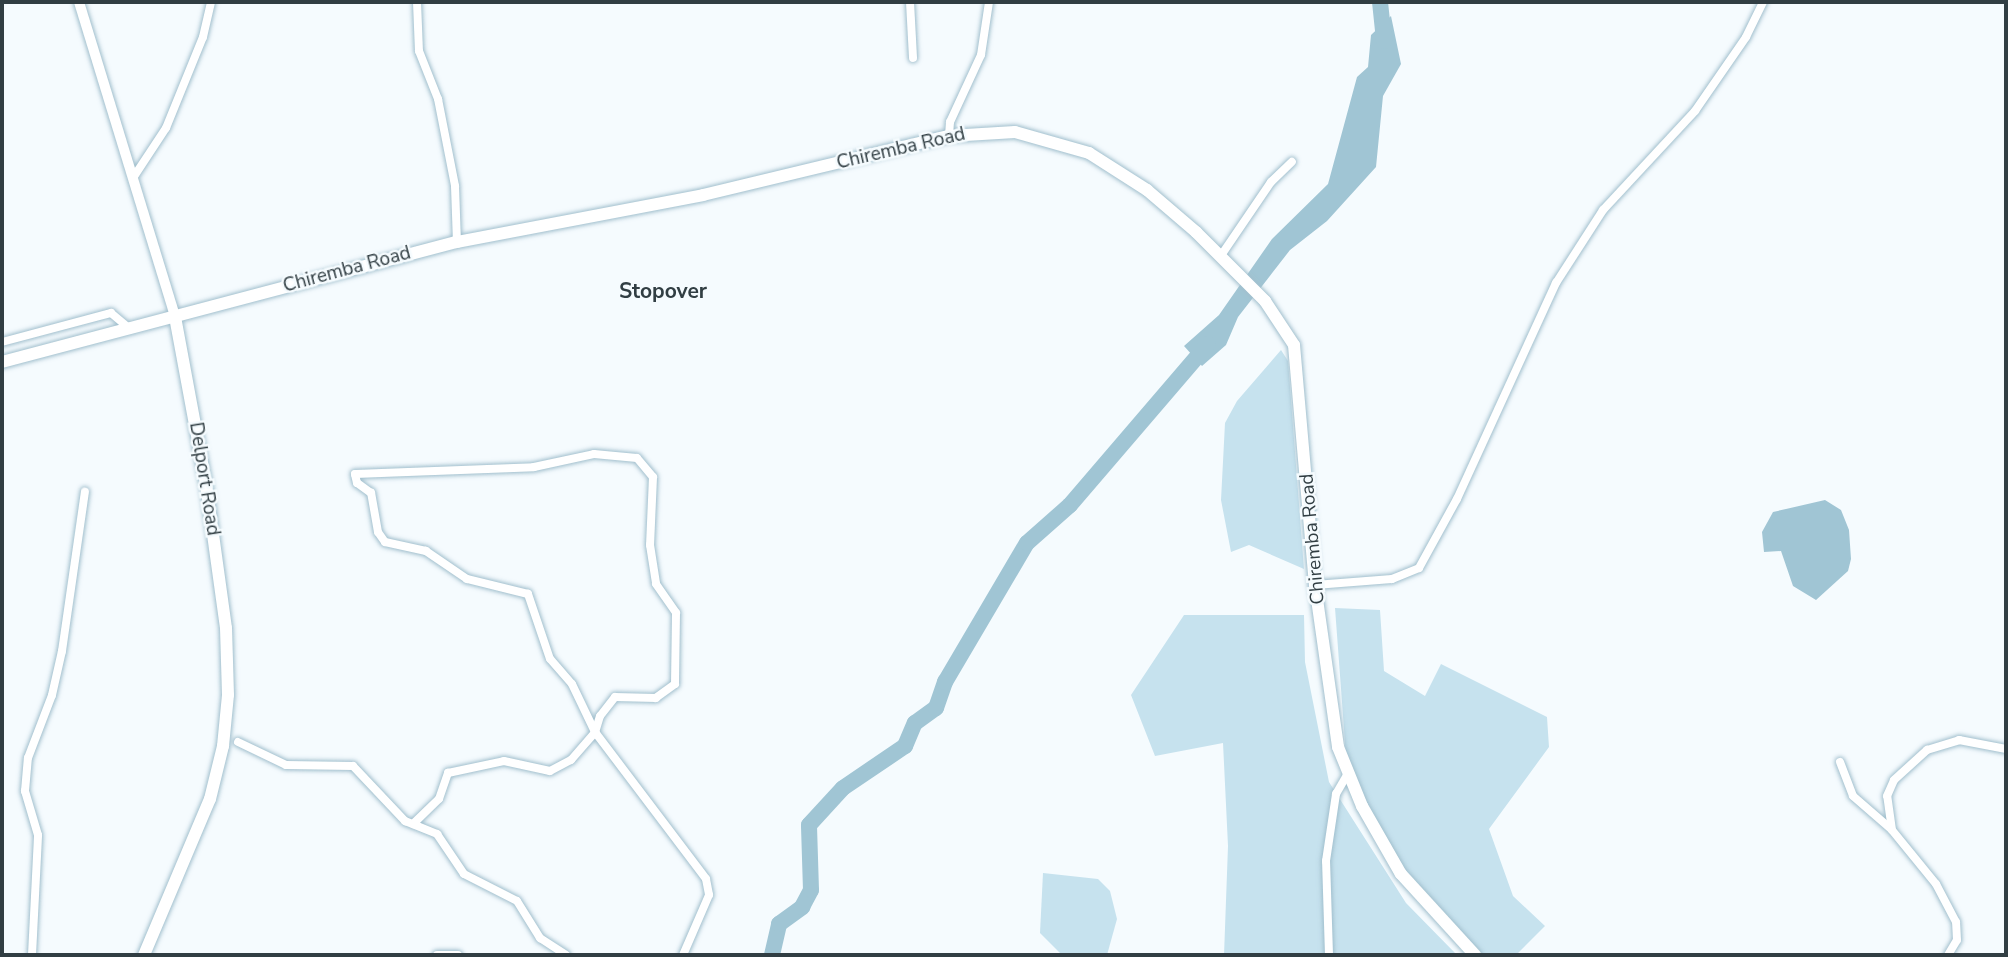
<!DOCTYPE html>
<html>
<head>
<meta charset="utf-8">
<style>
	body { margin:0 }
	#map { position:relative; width:2008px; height:957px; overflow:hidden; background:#f5fbfe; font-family:"Nunito Sans",sans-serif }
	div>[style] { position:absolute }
	.green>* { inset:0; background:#c6e2ee }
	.water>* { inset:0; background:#a0c5d4 }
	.river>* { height:16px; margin:-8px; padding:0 8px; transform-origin:8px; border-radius:8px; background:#a0c5d4 }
	.roads { filter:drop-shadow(0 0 2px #a1bfcd) drop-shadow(0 0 2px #a1bfcd) }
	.minor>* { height:8px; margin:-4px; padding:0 4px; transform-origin:4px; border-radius:4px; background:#fff }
	.tertiary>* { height:10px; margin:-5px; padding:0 5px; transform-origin:5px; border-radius:5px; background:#fff }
	.secondary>* { height:12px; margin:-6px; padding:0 6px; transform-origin:6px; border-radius:6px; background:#fff }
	span { translate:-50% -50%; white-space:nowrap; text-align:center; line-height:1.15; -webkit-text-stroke:5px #f5fbfe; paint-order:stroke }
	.street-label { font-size:19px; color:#313e43 }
	.neighbourhood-label { font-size:21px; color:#313e43; font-weight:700 }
	.frame { position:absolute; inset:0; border:4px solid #313e43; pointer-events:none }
</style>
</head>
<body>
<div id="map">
	<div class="green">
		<div style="clip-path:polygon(1281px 350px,1288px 361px,1304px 569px,1249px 545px,1231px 552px,1221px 500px,1225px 423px,1237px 401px)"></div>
		<div style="clip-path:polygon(1335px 608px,1380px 610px,1384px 671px,1425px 696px,1441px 664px,1547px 717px,1549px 747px,1489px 829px,1513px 896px,1545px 926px,1516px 955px,1479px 955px,1415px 888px,1374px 821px,1346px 756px)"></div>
		<div style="clip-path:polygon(1184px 615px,1304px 615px,1305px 662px,1329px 782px,1406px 903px,1457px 955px,1224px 955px,1228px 846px,1223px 743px,1155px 756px,1131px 695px)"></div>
		<div style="clip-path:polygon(1043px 873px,1098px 879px,1110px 891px,1117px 919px,1107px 955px,1062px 955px,1040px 933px)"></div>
	</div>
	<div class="water">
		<div style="clip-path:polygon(1391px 16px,1401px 64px,1383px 96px,1376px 167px,1327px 221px,1290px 250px,1238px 317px,1226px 345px,1202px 366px,1184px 346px,1219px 315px,1272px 239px,1328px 184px,1357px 77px,1368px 67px,1371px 35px)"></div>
		<div style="clip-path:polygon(1825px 500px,1841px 510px,1849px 530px,1851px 559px,1848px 571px,1816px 600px,1793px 586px,1781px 551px,1764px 552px,1762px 532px,1773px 512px)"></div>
	</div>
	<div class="river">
		<div style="left:1380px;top:2px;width:39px;rotate:84deg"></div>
		<div style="left:772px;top:955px;width:32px;rotate:-77deg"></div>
		<div style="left:779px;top:924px;width:29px;rotate:-36deg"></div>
		<div style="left:802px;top:907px;width:19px;rotate:-62deg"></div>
		<div style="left:811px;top:890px;width:65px;rotate:-91.8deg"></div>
		<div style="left:809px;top:825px;width:50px;rotate:-47.4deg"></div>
		<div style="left:843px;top:788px;width:75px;rotate:-34.1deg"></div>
		<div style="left:905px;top:746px;width:25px;rotate:-67deg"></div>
		<div style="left:915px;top:723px;width:26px;rotate:-36deg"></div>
		<div style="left:936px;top:708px;width:28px;rotate:-71deg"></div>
		<div style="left:945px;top:682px;width:161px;rotate:-59.5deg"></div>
		<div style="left:1027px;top:543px;width:57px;rotate:-41.5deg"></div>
		<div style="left:1070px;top:505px;width:212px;rotate:-49.4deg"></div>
	</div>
	<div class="roads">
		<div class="minor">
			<div style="left:417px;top:2px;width:49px;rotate:87.7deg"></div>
			<div style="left:419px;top:51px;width:52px;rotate:68.4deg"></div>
			<div style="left:438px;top:99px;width:89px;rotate:78.9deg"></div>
			<div style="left:455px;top:186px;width:56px;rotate:88deg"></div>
			<div style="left:910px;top:2px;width:56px;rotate:86.9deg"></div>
			<div style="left:949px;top:136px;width:14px;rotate:-86deg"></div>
			<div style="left:950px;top:122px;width:74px;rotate:-65.2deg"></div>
			<div style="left:981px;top:55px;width:54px;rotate:-81.4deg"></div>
			<div style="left:133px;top:178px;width:60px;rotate:-56.6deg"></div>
			<div style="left:166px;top:128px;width:98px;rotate:-67.9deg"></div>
			<div style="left:203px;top:37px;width:36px;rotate:-77deg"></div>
			<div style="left:1220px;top:257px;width:91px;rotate:-55.8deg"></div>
			<div style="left:1271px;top:182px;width:29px;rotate:-44deg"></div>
			<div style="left:2px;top:342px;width:113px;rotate:-14.9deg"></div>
			<div style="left:111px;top:313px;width:23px;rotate:40deg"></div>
			<div style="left:1315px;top:585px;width:77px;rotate:-4.5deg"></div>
			<div style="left:1392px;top:579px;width:29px;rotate:-22deg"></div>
			<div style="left:1419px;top:568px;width:79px;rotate:-61.2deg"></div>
			<div style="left:1457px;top:499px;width:238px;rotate:-65.4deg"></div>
			<div style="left:1556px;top:283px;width:87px;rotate:-57.2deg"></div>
			<div style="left:1603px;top:210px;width:135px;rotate:-47.1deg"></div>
			<div style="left:1695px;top:111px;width:90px;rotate:-55.4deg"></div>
			<div style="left:1746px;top:37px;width:39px;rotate:-64deg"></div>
			<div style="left:238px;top:742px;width:53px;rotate:25.6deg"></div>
			<div style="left:286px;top:765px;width:67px;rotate:0.9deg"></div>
			<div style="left:353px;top:766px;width:76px;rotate:46.6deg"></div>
			<div style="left:405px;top:821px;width:35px;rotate:22deg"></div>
			<div style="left:437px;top:834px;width:48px;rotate:56deg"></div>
			<div style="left:464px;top:874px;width:59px;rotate:27deg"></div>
			<div style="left:517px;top:901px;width:44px;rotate:58.1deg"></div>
			<div style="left:540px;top:938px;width:31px;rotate:33deg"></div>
			<div style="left:1840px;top:762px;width:36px;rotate:69deg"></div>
			<div style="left:1853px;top:796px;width:50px;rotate:41deg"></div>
			<div style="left:413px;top:824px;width:36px;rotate:-44deg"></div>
			<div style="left:439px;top:799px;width:28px;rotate:-71deg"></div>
			<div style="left:448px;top:773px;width:57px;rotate:-12.1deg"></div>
			<div style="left:504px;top:761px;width:47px;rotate:12.3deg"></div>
			<div style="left:550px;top:771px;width:24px;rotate:-28deg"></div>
			<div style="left:571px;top:760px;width:37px;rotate:-49deg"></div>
			<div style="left:595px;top:732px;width:53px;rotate:-115.6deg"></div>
			<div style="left:572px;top:684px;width:33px;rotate:-131deg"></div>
			<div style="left:550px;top:659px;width:69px;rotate:-108.7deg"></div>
			<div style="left:528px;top:594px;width:63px;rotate:-166.2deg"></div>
			<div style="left:467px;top:579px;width:50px;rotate:-145.7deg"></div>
			<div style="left:426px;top:551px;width:42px;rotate:-167.6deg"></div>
			<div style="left:385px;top:542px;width:12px;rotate:-125deg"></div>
			<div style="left:378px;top:532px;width:40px;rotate:-100deg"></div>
			<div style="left:371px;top:493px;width:17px;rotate:-144deg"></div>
			<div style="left:357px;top:483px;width:9px;rotate:-103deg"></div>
			<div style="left:355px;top:474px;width:179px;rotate:-2.2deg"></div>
			<div style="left:534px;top:467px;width:61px;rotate:-12.2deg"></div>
			<div style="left:594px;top:454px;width:43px;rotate:5.3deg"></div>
			<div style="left:637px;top:458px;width:25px;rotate:50deg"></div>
			<div style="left:653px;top:477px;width:68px;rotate:92.5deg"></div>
			<div style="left:650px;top:545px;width:39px;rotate:81deg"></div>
			<div style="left:656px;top:584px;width:35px;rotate:55deg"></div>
			<div style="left:676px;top:613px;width:71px;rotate:90.8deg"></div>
			<div style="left:675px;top:684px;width:24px;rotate:144deg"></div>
			<div style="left:656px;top:698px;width:41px;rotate:-178.6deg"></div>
			<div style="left:615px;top:697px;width:24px;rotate:128deg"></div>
			<div style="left:600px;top:716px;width:17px;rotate:107deg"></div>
			<div style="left:595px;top:732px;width:184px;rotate:52.9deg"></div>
			<div style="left:706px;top:879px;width:16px;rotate:79deg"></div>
			<div style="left:709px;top:895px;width:65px;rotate:113.4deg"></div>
			<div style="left:32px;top:955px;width:120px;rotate:-87.1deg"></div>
			<div style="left:38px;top:835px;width:46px;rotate:-106.5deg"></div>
			<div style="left:25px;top:791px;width:33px;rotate:-85deg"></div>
			<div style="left:28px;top:758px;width:67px;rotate:-69.1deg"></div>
			<div style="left:52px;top:695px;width:45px;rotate:-77.2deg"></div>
			<div style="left:62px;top:651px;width:161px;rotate:-81.8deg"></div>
			<div style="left:437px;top:955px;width:21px"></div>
			<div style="left:1329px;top:955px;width:94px;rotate:-91.8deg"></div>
			<div style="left:1326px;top:861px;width:68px;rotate:-81.5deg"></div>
			<div style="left:1336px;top:794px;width:22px;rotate:-60deg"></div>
			<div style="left:1948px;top:955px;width:17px;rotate:-59deg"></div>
			<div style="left:1957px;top:940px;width:18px;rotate:-93deg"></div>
			<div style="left:1956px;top:922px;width:43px;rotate:-117.8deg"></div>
			<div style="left:1936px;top:884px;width:70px;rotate:-129.2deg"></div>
			<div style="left:1892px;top:830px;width:34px;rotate:-98deg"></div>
			<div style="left:1887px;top:796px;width:17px;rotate:-66deg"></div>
			<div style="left:1894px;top:780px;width:45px;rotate:-42.3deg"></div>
			<div style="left:1927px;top:750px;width:34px;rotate:-17deg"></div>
			<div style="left:1959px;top:740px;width:48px;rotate:10.8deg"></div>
		</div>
		<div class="tertiary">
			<div style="left:79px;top:2px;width:328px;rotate:73deg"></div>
		</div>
		<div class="secondary">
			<div style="left:2px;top:362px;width:471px;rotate:-14.8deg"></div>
			<div style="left:457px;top:242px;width:250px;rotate:-10.8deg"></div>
			<div style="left:703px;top:195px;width:253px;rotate:-13.5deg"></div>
			<div style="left:949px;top:136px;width:66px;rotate:-3.5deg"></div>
			<div style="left:1015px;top:132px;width:77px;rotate:15.8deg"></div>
			<div style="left:1089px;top:153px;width:69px;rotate:32.5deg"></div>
			<div style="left:1147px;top:190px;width:65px;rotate:40.6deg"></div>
			<div style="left:1196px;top:232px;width:98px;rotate:45deg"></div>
			<div style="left:1265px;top:301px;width:53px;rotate:56.6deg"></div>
			<div style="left:1294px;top:345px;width:241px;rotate:85deg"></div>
			<div style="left:1315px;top:585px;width:164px;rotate:81.9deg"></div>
			<div style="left:1338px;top:747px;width:64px;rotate:67.9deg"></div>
			<div style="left:1362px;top:806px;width:78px;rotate:60.2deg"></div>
			<div style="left:1401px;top:874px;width:110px;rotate:47.6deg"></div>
			<div style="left:144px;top:955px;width:169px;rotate:-67.1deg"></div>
			<div style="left:210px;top:799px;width:55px;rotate:-76.2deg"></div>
			<div style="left:223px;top:746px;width:51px;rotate:-84.4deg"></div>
			<div style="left:228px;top:695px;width:67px;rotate:-91.7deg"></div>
			<div style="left:226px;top:628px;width:145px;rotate:-97.9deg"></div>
			<div style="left:206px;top:484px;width:171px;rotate:-100.5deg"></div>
		</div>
	</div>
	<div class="street-label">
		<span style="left:901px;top:149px;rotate:-13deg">Chiremba Road</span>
		<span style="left:347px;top:270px;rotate:-15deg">Chiremba Road</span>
		<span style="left:204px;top:479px;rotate:81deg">Delport Road</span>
		<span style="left:1313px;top:539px;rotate:-95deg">Chiremba Road</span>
	</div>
	<div class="neighbourhood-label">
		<span style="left:663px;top:291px">Stopover</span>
	</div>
	<div class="frame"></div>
</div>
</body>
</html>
